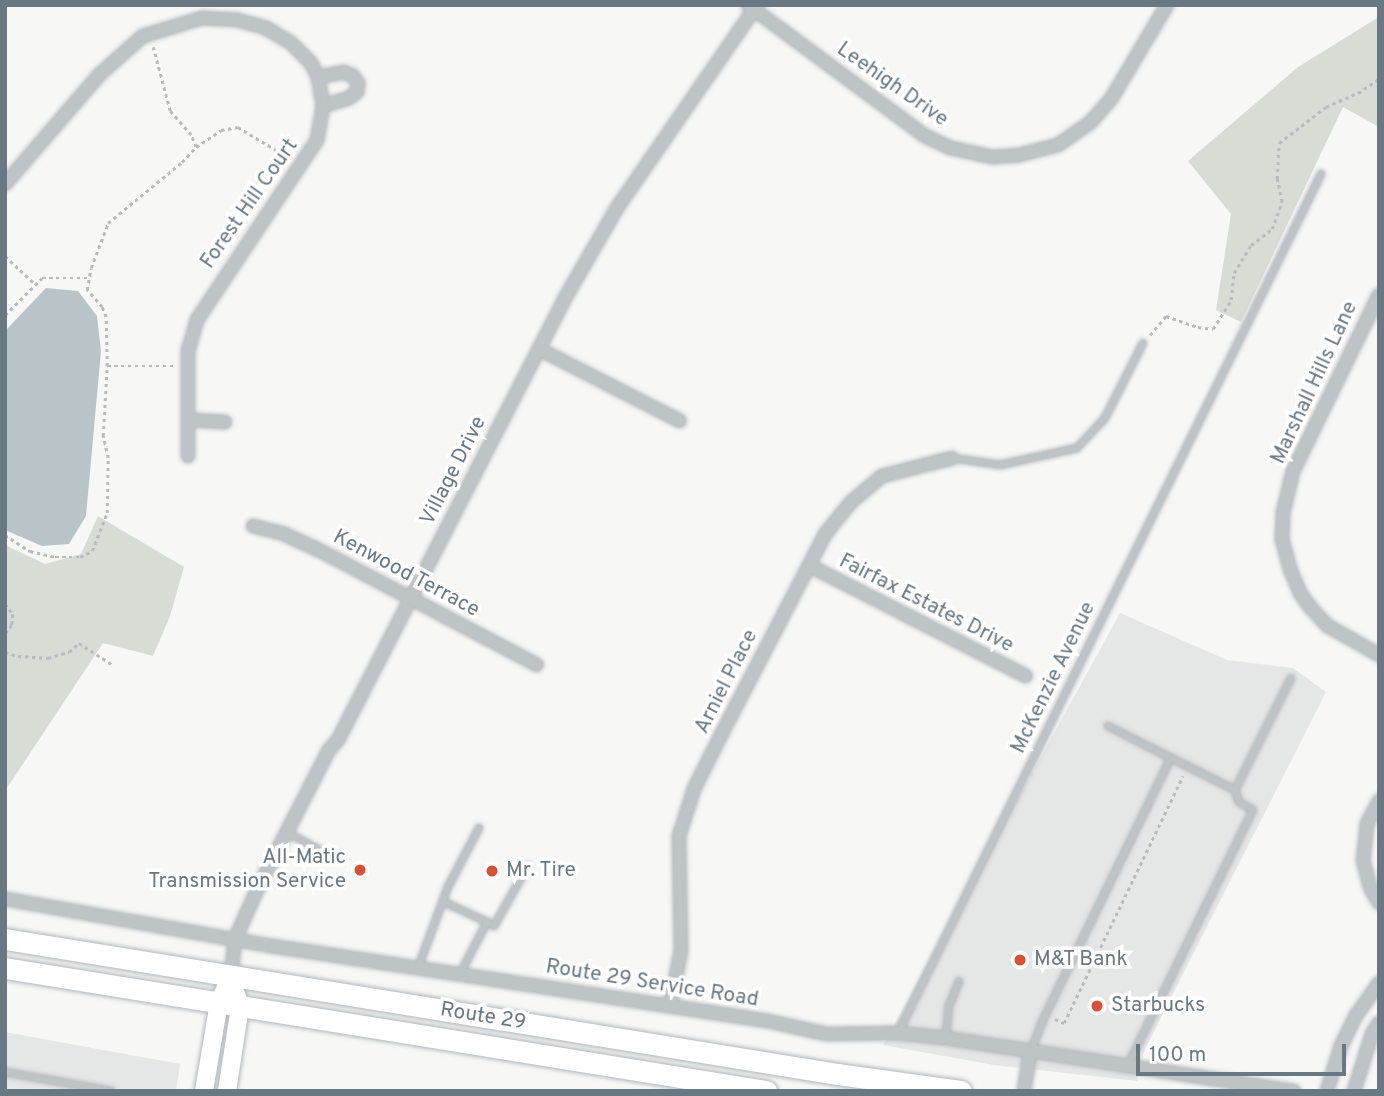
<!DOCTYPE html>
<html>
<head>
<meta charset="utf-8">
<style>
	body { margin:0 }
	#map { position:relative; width:1384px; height:1096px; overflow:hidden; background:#f7f7f5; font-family:Overpass,sans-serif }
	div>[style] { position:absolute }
	.built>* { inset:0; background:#e5e6e6 }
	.green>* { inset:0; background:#d7dcd4 }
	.water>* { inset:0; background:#b8c4c8 }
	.path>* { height:2.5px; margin-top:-1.25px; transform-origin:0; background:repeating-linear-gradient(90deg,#b9bcbe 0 3.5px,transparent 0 7px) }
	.roads { filter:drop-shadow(0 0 2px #b1b7bb) drop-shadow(0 0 2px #b1b7bb) }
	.lane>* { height:6px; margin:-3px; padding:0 3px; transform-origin:3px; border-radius:3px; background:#bec3c6 }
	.street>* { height:12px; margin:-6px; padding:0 6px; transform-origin:6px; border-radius:6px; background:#bec3c6 }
	.secondary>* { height:18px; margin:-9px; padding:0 9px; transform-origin:9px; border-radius:9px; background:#fff }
	.primary>* { height:21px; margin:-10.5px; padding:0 10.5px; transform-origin:10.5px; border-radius:10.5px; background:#fff }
	.dots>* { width:19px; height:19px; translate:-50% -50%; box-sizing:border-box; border:4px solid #fff; border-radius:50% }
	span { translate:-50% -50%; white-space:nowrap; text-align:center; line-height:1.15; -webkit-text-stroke:7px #fff; paint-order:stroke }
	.street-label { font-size:21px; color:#687984 }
	.poi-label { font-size:21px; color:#687984 }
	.right { translate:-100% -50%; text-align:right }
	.left { translate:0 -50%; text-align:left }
	.frame { position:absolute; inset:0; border:7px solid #687984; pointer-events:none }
	.scale { position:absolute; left:1136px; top:1044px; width:210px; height:32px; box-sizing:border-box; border:4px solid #687984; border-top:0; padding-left:9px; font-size:21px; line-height:24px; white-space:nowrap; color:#687984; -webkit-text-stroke:5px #fff; paint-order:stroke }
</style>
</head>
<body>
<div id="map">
	<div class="built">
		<div style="clip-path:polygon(1120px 613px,1227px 660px,1293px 668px,1326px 692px,1144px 1051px,1137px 1081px,994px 1065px,883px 1045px)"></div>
		<div style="clip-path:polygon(5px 1032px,180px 1064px,176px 1091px,5px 1091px)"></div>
	</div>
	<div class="green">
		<div style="clip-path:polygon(1379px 17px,1379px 127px,1343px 107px,1241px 322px,1216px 310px,1231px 214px,1188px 161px,1298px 67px)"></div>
		<div style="clip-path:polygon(98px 516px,184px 567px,170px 616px,153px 656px,103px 643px,5px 791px,5px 545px,45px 564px,81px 554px)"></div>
	</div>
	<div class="water">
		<div style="clip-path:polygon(46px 288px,78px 291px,97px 316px,101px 351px,86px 516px,69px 544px,42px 546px,5px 530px,5px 331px)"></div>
	</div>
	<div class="path">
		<div style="left:196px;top:147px;width:30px;rotate:-34deg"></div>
		<div style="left:221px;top:130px;width:17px;rotate:-10deg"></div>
		<div style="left:238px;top:127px;width:62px;rotate:31.1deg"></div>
		<div style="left:5px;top:256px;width:40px;rotate:43deg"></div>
		<div style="left:5px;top:315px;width:52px;rotate:-45deg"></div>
		<div style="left:42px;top:278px;width:47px"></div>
		<div style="left:1150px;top:335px;width:25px;rotate:-50deg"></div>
		<div style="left:1166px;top:316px;width:34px;rotate:19deg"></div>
		<div style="left:1198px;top:327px;width:15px;rotate:8deg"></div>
		<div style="left:1213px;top:329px;width:34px;rotate:-58deg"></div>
		<div style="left:1231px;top:300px;width:27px;rotate:-84deg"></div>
		<div style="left:1234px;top:273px;width:33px;rotate:-59deg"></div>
		<div style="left:1251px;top:245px;width:26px;rotate:-37deg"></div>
		<div style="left:1272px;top:229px;width:29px;rotate:-70deg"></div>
		<div style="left:1282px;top:202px;width:24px;rotate:-102deg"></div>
		<div style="left:1277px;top:179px;width:36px;rotate:-87deg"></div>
		<div style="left:1279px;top:143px;width:59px;rotate:-37.5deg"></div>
		<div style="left:1326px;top:107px;width:35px;rotate:-24deg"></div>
		<div style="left:1358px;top:93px;width:25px;rotate:-34deg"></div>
		<div style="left:107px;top:366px;width:70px"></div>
		<div style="left:5px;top:535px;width:30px;rotate:33deg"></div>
		<div style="left:30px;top:551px;width:26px;rotate:13deg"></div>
		<div style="left:55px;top:557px;width:25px"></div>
		<div style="left:80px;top:557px;width:13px;rotate:-27deg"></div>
		<div style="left:92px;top:551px;width:41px;rotate:-68.5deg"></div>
		<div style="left:107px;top:513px;width:55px;rotate:-89deg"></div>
		<div style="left:108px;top:458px;width:23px;rotate:-103deg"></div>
		<div style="left:103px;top:436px;width:70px;rotate:-86.7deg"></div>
		<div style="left:107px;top:366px;width:49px;rotate:-91.2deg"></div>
		<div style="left:106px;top:317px;width:11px;rotate:-112deg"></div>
		<div style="left:102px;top:307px;width:23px;rotate:-131deg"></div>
		<div style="left:87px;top:290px;width:22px;rotate:-80deg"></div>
		<div style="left:91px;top:268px;width:48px;rotate:-69.3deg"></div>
		<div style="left:108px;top:223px;width:96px;rotate:-39.5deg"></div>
		<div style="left:182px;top:162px;width:21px;rotate:-47deg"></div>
		<div style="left:196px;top:147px;width:13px;rotate:-113deg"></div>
		<div style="left:191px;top:135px;width:32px;rotate:-131deg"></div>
		<div style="left:170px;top:111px;width:66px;rotate:-104.9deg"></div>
		<div style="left:5px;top:604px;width:13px;rotate:51deg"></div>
		<div style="left:13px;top:614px;width:11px;rotate:95deg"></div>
		<div style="left:12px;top:625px;width:11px;rotate:128deg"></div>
		<div style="left:5px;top:652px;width:14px;rotate:17deg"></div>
		<div style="left:18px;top:656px;width:30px;rotate:4deg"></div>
		<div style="left:48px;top:658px;width:22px;rotate:-16deg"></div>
		<div style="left:69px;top:652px;width:13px;rotate:-42deg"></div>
		<div style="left:79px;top:643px;width:40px;rotate:32.9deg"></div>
		<div style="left:1055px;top:1019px;width:10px;rotate:24deg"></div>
		<div style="left:1064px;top:1023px;width:274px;rotate:-64.3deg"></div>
	</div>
	<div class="roads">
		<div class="lane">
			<div style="left:952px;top:458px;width:49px;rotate:8.3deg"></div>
			<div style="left:1000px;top:465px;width:79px;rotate:-12.4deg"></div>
			<div style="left:1077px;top:448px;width:41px;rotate:-47deg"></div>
			<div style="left:1105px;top:418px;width:84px;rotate:-63.1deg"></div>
			<div style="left:1235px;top:790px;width:125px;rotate:-63.4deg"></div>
			<div style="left:287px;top:832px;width:47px;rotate:29.3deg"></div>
			<div style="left:444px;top:902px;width:47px;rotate:24.9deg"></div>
			<div style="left:418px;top:968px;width:86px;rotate:-69.7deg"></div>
			<div style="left:448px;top:887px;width:67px;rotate:-62.3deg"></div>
			<div style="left:460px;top:974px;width:59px;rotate:-62.6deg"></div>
			<div style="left:487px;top:922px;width:8px;rotate:30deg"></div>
			<div style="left:494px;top:926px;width:69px;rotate:-60.5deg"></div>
			<div style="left:898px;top:1033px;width:958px;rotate:-63.78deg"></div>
			<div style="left:946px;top:1038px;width:32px;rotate:-85deg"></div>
			<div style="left:949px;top:1006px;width:27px;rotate:-68deg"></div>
			<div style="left:1031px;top:1051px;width:31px;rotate:-69deg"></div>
			<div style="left:1042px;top:1022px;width:294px;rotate:-64deg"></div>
			<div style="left:1171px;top:758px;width:71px;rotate:-153.1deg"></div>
			<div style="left:1127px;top:1067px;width:286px;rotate:-63.9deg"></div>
			<div style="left:1253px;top:810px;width:16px;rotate:-150deg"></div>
			<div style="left:1239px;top:802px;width:13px;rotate:-108deg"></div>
			<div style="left:1235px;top:790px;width:72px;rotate:-153.4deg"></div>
			<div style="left:5px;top:1072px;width:108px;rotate:10.2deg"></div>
		</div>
		<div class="street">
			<div style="left:748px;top:5px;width:220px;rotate:36.5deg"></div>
			<div style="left:925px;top:136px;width:29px;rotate:25deg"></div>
			<div style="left:951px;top:148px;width:43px;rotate:12.1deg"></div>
			<div style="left:993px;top:157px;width:26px;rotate:-4deg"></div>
			<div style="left:1019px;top:155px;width:40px;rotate:-14.4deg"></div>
			<div style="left:1058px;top:145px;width:39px;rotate:-35deg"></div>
			<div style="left:1090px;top:123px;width:32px;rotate:-49deg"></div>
			<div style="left:1111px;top:99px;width:109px;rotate:-59.2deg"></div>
			<div style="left:318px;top:77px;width:26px;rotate:-11deg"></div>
			<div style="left:344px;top:72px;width:10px;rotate:24deg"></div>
			<div style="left:353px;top:76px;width:9px;rotate:54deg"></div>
			<div style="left:358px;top:83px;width:9px;rotate:96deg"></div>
			<div style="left:357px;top:92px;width:10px;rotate:143deg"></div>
			<div style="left:349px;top:98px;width:27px;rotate:163deg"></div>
			<div style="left:5px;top:184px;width:144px;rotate:-49.2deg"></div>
			<div style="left:99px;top:75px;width:59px;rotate:-41.6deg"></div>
			<div style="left:143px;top:36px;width:62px;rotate:-17deg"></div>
			<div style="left:202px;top:18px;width:35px;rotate:3deg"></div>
			<div style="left:237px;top:20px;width:30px;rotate:15deg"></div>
			<div style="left:266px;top:28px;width:29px;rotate:31deg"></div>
			<div style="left:291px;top:43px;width:28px;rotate:45deg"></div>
			<div style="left:311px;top:63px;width:16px;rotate:63deg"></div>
			<div style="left:318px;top:77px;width:29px;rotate:80deg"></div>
			<div style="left:323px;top:106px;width:35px;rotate:100deg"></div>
			<div style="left:317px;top:140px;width:216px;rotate:123.7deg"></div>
			<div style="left:197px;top:320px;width:32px;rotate:106deg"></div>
			<div style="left:188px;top:351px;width:105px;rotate:90deg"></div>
			<div style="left:1379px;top:295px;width:196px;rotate:116deg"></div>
			<div style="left:1293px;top:471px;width:43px;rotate:103.4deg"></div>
			<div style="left:1283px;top:513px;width:26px;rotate:92deg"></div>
			<div style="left:1282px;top:539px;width:31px;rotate:75deg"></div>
			<div style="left:1290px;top:569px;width:26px;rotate:67deg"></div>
			<div style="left:1300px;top:593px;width:19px;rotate:54deg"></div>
			<div style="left:1311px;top:608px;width:25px;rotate:47deg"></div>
			<div style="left:1328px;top:626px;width:59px;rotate:29.6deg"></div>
			<div style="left:539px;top:349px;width:158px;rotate:27.1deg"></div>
			<div style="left:188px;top:420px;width:37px;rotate:3deg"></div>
			<div style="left:253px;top:526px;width:32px;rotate:14deg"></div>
			<div style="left:284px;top:534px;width:38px;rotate:25deg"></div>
			<div style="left:319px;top:550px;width:246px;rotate:27.8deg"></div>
			<div style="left:810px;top:566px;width:242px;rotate:27deg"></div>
			<div style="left:1379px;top:801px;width:26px;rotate:118deg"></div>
			<div style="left:1367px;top:824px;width:36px;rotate:96deg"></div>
			<div style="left:1363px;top:860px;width:30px;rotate:75deg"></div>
			<div style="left:1371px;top:889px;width:16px;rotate:60deg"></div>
			<div style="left:5px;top:899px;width:271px;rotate:10deg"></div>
			<div style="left:272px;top:946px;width:502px;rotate:8.6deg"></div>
			<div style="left:768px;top:1021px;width:59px;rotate:12.6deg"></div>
			<div style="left:826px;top:1034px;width:72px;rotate:-0.8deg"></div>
			<div style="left:898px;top:1033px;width:48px;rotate:5.9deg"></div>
			<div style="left:946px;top:1038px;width:352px;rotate:8.7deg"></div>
			<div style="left:231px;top:977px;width:38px;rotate:-84deg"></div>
			<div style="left:235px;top:939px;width:54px;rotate:-65.8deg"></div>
			<div style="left:257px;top:890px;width:157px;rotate:-62.8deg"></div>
			<div style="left:329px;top:750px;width:13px;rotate:-48deg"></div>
			<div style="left:338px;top:740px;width:497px;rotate:-62.8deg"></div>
			<div style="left:565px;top:298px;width:104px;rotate:-60deg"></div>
			<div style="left:617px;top:208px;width:247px;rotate:-55.4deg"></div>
			<div style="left:670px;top:1006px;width:56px;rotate:-78.7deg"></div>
			<div style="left:681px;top:951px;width:115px;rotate:-91deg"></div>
			<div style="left:679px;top:836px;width:49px;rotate:-72.3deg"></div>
			<div style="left:694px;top:789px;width:56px;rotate:-63.4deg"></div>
			<div style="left:719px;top:739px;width:232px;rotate:-62.6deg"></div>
			<div style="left:826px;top:533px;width:38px;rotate:-51deg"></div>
			<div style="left:850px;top:503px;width:42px;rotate:-40.2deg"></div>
			<div style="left:882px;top:476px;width:72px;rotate:-14.4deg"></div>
			<div style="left:1024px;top:1091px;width:38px;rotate:-81deg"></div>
			<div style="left:1327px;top:1091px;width:47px;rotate:-72.7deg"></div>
			<div style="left:1341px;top:1046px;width:32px;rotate:-64deg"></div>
			<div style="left:1355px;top:1017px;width:42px;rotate:-54.8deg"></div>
			<div style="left:1354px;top:1091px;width:60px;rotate:-72.5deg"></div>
			<div style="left:1372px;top:1034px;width:13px;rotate:-58deg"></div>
		</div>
		<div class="secondary">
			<div style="left:204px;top:1091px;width:90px;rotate:-80.4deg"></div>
			<div style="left:219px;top:1002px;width:28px;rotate:-64deg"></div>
			<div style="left:227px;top:1091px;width:85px;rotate:-81.2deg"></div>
			<div style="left:240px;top:1007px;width:14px;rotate:-107deg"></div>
		</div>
		<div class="primary">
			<div style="left:5px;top:939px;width:844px;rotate:9.21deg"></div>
			<div style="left:838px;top:1074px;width:124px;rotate:7.9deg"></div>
			<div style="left:5px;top:968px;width:771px;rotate:9.18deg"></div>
		</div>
	</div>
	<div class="dots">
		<div style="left:360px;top:870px;background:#d85135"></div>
		<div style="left:492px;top:871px;background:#d85135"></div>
		<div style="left:1020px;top:960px;background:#d85135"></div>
		<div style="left:1097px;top:1006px;background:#d85135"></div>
	</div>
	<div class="street-label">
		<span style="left:892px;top:85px;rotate:35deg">Leehigh Drive</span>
		<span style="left:250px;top:204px;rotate:-55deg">Forest Hill Court</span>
		<span style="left:1315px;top:383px;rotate:-65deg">Marshall Hills Lane</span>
		<span style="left:454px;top:471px;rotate:-63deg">Village Drive</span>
		<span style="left:406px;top:574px;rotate:28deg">Kenwood Terrace</span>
		<span style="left:926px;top:604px;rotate:27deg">Fairfax Estates Drive</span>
		<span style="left:1054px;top:678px;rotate:-64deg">McKenzie Avenue</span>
		<span style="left:727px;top:682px;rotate:-63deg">Arniel Place</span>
		<span style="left:652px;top:984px;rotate:9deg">Route 29 Service Road</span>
		<span style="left:483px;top:1017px;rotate:9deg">Route 29</span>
	</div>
	<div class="poi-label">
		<span class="right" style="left:346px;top:870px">All-Matic<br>Transmission Service</span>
		<span class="left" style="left:506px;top:871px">Mr. Tire</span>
		<span class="left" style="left:1034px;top:960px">M&amp;T Bank</span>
		<span class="left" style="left:1111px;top:1006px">Starbucks</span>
	</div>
	<div class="frame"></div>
	<div class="scale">100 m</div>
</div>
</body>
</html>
